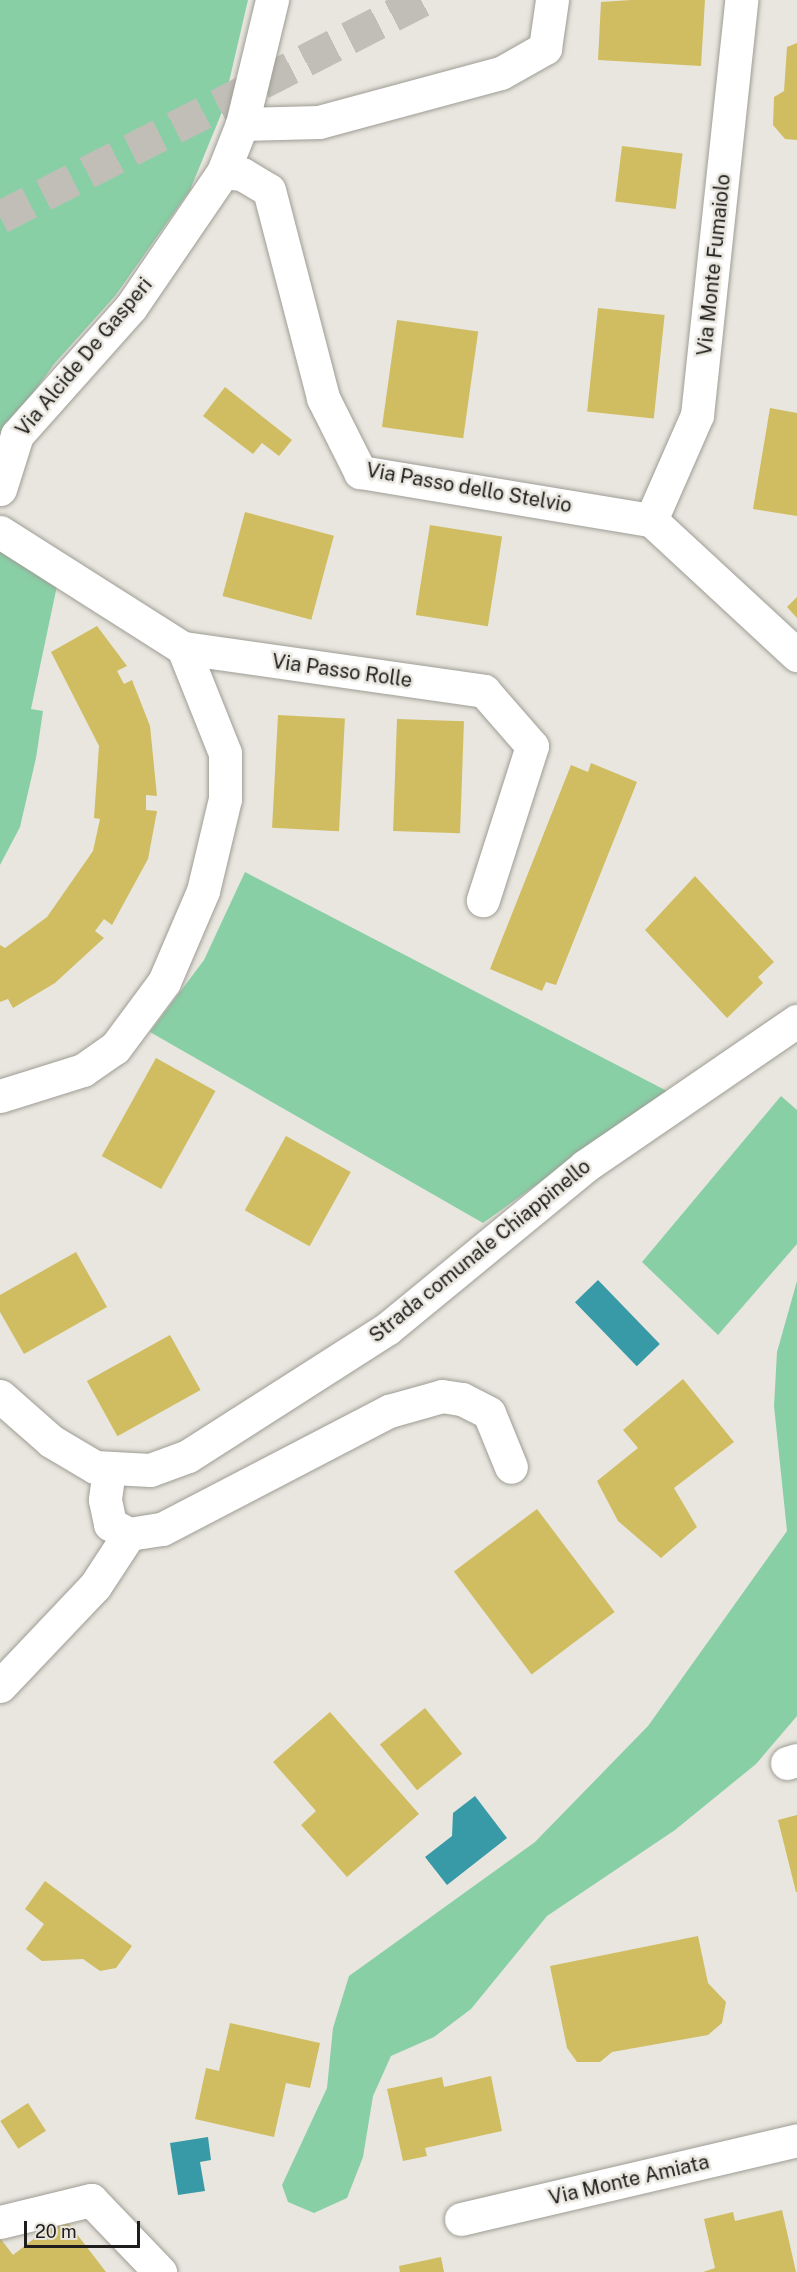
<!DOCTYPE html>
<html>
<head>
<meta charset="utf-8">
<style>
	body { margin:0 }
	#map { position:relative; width:797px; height:2272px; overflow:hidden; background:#e8e6de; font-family:"Public Sans",sans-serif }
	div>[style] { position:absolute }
	.green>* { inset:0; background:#89cfa6 }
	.water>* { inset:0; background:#389aa7; transform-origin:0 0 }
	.building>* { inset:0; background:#d0bd62; transform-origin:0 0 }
	.highway-tunnel>* { height:33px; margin-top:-16.5px; transform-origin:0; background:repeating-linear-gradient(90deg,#c0beb7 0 33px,transparent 0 49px) }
	.roads { filter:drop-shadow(0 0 2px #9e9d95) drop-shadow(0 0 2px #9e9d95) }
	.street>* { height:33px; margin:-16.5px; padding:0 16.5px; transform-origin:16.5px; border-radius:16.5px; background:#fff }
	.secondary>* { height:33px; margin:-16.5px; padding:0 16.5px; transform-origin:16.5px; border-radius:16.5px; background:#fff }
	span { translate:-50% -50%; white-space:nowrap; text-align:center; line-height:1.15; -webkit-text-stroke:5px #e8e6de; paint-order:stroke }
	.street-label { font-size:20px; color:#1f1e1c }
	.scale { position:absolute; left:24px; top:2221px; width:116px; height:27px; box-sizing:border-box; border:3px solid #1f1e1c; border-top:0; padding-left:8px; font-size:18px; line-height:21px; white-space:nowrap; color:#1f1e1c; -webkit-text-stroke:4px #e8e6de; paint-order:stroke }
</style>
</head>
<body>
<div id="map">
	<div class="green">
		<div style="clip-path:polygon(0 0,248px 0,222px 112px,190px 190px,115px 296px,54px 364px,0 439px)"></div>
		<div style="clip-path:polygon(0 538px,58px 581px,31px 709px,43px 711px,36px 758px,20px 827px,0 865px)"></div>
		<div style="clip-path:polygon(245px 872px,667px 1091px,483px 1223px,150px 1032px,204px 960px)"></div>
		<div style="clip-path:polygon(781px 1096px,797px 1110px,797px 1244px,718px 1335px,642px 1262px)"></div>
		<div style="clip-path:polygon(797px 1281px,797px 1716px,756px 1764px,675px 1830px,547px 1916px,471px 2009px,434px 2037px,391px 2056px,373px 2096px,363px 2157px,347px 2198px,314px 2213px,288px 2202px,282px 2185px,327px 2088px,333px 2028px,349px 1976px,535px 1842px,648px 1726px,787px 1531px,774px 1406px,777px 1352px)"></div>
	</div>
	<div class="water">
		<div style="left:598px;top:1280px;width:89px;height:32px;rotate:46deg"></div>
		<div style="clip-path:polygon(475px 1796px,507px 1838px,447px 1885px,425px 1857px,452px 1836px,453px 1813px)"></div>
		<div style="clip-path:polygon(208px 2137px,211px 2160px,200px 2162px,205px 2191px,178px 2195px,170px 2143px)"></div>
	</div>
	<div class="building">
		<div style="clip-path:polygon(631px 0,705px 0,701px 66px,598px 60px,601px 2px)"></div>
		<div style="clip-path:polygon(797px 43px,797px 140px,785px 139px,773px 125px,774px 97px,784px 91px,787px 47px)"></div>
		<div style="left:622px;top:146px;width:61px;height:56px;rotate:7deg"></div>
		<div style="left:598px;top:308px;width:67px;height:104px;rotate:6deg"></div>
		<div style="left:397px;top:320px;width:82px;height:108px;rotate:8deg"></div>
		<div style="clip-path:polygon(225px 387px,292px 440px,279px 456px,262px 443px,253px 454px,203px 416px)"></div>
		<div style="clip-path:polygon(770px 408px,797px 413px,797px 516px,753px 509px)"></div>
		<div style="left:245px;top:512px;width:92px;height:87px;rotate:15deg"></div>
		<div style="left:430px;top:525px;width:73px;height:91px;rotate:9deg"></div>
		<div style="clip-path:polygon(797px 597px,797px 618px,787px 607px)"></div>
		<div style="clip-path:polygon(97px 626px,127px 666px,117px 671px,124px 684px,132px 680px,150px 726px,157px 796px,146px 795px,146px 810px,157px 811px,148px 859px,112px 925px,104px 919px,95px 931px,104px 938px,55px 983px,13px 1008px,8px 999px,0 1002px,0 945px,5px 948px,47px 917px,93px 851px,100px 819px,94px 818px,99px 746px,51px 652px)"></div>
		<div style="left:278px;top:715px;width:67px;height:113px;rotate:3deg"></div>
		<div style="left:397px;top:719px;width:67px;height:112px;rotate:2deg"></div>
		<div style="clip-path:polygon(591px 763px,637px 782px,556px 985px,546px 982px,542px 991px,490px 969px,571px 765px,588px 772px)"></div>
		<div style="clip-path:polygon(695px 876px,774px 962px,758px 977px,763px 983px,727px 1018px,645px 930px)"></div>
		<div style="left:156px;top:1058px;width:68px;height:112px;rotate:29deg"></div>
		<div style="left:286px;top:1136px;width:74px;height:85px;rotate:29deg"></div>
		<div style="clip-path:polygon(76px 1252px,107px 1307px,24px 1354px,0 1312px,0 1295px)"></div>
		<div style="left:170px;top:1335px;width:63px;height:95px;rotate:61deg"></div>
		<div style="clip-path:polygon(683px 1379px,734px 1442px,674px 1488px,697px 1527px,661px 1558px,618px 1521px,597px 1481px,638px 1448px,623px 1430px)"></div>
		<div style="left:537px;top:1509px;width:129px;height:104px;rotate:53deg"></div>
		<div style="left:425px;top:1708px;width:59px;height:58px;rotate:51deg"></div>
		<div style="clip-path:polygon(330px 1712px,419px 1814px,347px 1877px,301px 1825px,316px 1811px,273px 1762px)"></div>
		<div style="clip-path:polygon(797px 1815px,797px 1892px,796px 1892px,778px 1820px)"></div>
		<div style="clip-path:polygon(45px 1881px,132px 1946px,116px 1968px,100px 1971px,83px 1959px,42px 1961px,26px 1949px,44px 1924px,25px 1909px)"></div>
		<div style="clip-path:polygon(698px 1936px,708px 1983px,726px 2002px,722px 2023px,708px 2035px,612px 2052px,600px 2062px,577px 2062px,567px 2048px,550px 1966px)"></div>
		<div style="clip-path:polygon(230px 2023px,320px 2043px,310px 2088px,286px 2083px,274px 2137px,195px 2119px,206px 2068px,219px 2071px)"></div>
		<div style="clip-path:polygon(491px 2076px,502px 2131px,425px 2148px,427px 2156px,403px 2161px,387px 2089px,442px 2077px,444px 2087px)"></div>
		<div style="left:28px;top:2103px;width:33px;height:33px;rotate:57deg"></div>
		<div style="clip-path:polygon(782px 2210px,796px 2272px,703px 2272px,715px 2268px,704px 2219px,733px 2212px,735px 2221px)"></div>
		<div style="clip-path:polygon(63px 2216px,106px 2272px,0 2272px,0 2238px,13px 2255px)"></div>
		<div style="clip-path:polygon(441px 2257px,444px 2272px,400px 2272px,399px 2266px)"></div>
	</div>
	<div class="highway-tunnel">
		<div style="left:0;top:217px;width:475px;rotate:-27.2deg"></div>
	</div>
	<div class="roads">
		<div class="street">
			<div style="left:242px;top:124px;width:77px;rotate:-1.5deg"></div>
			<div style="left:319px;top:122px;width:188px;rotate:-15.1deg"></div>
			<div style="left:501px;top:73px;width:51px;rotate:-29.6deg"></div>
			<div style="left:545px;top:48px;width:49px;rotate:-81.7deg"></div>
			<div style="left:223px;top:172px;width:19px;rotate:6deg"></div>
			<div style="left:242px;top:174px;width:31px;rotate:31deg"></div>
			<div style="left:269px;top:190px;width:215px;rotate:75.4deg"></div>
			<div style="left:323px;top:398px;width:83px;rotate:63.4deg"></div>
			<div style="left:360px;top:472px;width:295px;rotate:9.4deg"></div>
			<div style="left:651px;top:520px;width:199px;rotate:42.8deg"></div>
			<div style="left:651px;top:520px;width:115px;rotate:-66.3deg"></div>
			<div style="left:697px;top:415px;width:417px;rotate:-83.9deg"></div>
			<div style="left:0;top:532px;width:217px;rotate:32.4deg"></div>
			<div style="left:183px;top:648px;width:304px;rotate:8.1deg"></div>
			<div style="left:484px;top:691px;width:73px;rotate:48.9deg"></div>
			<div style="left:532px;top:746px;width:162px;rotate:107.7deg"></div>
			<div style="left:0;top:1096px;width:87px;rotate:-17.4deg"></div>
			<div style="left:83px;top:1070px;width:39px;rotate:-35deg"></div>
			<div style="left:115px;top:1048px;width:82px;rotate:-53.4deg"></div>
			<div style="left:164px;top:982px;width:99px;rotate:-66.8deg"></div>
			<div style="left:203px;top:891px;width:95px;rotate:-76.6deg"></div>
			<div style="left:225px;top:799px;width:46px;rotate:-90deg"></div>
			<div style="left:225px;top:753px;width:113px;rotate:-111.8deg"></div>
			<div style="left:0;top:1396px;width:68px;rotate:41.4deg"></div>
			<div style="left:51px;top:1441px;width:51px;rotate:30.6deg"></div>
			<div style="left:95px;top:1467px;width:55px;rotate:3.1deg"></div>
			<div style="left:150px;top:1470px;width:40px;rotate:-20.2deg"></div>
			<div style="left:188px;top:1456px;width:237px;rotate:-32.6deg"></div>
			<div style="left:388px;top:1328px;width:255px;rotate:-39.4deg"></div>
			<div style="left:585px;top:1166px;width:257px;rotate:-34.4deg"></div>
			<div style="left:109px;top:1470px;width:30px;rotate:98deg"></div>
			<div style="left:105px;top:1500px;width:25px;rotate:78deg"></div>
			<div style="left:110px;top:1524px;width:21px;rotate:28deg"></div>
			<div style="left:129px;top:1534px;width:33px;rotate:-9deg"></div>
			<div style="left:162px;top:1529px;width:256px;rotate:-27.5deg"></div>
			<div style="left:389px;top:1411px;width:55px;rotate:-15.8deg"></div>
			<div style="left:442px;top:1396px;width:20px;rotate:9deg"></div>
			<div style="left:462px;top:1399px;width:30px;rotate:27deg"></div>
			<div style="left:489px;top:1413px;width:58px;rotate:67.8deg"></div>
			<div style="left:0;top:1686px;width:138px;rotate:-46.5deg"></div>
			<div style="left:95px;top:1586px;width:62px;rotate:-56.8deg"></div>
			<div style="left:787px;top:1763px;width:10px;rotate:-17deg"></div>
			<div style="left:461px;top:2219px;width:345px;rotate:-13.2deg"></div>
			<div style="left:0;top:2222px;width:94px;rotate:-13.6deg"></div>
			<div style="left:91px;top:2200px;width:100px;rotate:46.2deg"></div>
		</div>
		<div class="secondary">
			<div style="left:0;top:489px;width:57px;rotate:-72.5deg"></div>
			<div style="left:17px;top:435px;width:171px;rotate:-48.3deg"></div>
			<div style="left:131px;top:307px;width:163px;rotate:-55.7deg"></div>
			<div style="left:223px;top:172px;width:52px;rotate:-68.4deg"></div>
			<div style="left:242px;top:124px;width:128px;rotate:-76.4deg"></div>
		</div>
	</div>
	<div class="street-label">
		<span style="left:714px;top:265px;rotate:-84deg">Via Monte Fumaiolo</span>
		<span style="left:84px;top:357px;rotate:-50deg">Via Alcide De Gasperi</span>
		<span style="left:469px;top:488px;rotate:10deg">Via Passo dello Stelvio</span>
		<span style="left:342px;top:671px;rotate:8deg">Via Passo Rolle</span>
		<span style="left:480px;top:1251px;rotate:-39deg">Strada comunale Chiappinello</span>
		<span style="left:629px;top:2180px;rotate:-13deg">Via Monte Amiata</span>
	</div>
	<div class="scale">20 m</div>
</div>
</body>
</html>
